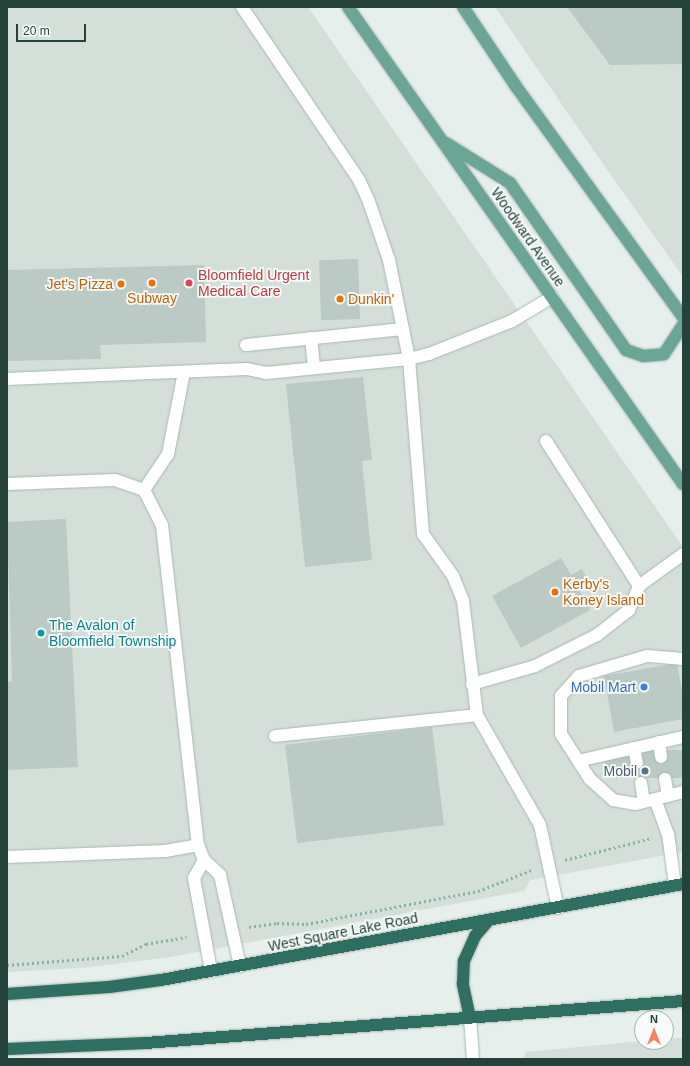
<!DOCTYPE html>
<html>
<head>
<meta charset="utf-8">
<style>
	body { margin:0 }
	#map { position:relative; width:690px; height:1066px; overflow:hidden; background:#e6efeb; font-family:Arial,sans-serif }
	div>[style] { position:absolute }
	.built>* { inset:0; background:#d4dfda }
	.building>* { inset:0; background:#bbcac4; transform-origin:0 0 }
	.path>* { height:2.5px; margin-top:-1.25px; transform-origin:0; background:repeating-linear-gradient(90deg,#86b3a5 0 2px,transparent 0 5px) }
	.roads { filter:drop-shadow(0 0 1px #a8b8b2) drop-shadow(0 0 1px #a8b8b2) }
	.lane>* { height:12px; margin:-6px; padding:0 6px; transform-origin:6px; border-radius:6px; background:#fff }
	.secondary>* { height:12px; margin:-6px; padding:0 6px; transform-origin:6px; border-radius:6px; background:#fff }
	.primary>* { height:12px; margin:-6px; padding:0 6px; transform-origin:6px; border-radius:6px; background:#6aa596 }
	.highway>* { height:12px; margin:-6px; padding:0 6px; transform-origin:6px; border-radius:6px; background:#2f6f62 }
	.dots>* { width:11px; height:11px; translate:-50% -50%; box-sizing:border-box; border:2px solid #f7fbf9; border-radius:50% }
	span { translate:-50% -50%; white-space:nowrap; text-align:center; line-height:1.15; -webkit-text-stroke:3.5px #f7fbf9; paint-order:stroke }
	.street-label { font-size:14px; color:#24423a }
	.health-label { font-size:14px; color:#be3a42 }
	.left { translate:0 -50%; text-align:left }
	.food-label { font-size:14px; color:#c56008 }
	.right { translate:-100% -50%; text-align:right }
	.culture-label { font-size:14px; color:#0d838f }
	.shop-label { font-size:14px; color:#366cbe }
	.service-label { font-size:14px; color:#4e5e75 }
	.frame { position:absolute; inset:0; border:8px solid #24423a; pointer-events:none }
	.north { position:absolute; left:634px; top:1010px; width:40px; height:40px; box-sizing:border-box; background:#f7fbf9; border:1px solid #a3b1ad; border-radius:50%; rotate:0deg; font-size:11px; font-weight:700; line-height:16px; text-align:center; color:#24423a }
	.north::after { content:''; display:block; margin:auto; width:14px; height:18px; background:#f4845f; clip-path:polygon(50% 0,100% 100%,50% 72%,0 100%) }
	.scale { position:absolute; left:16px; top:24px; width:70px; height:18px; box-sizing:border-box; border:2px solid #24423a; border-top:0; padding-left:5px; font-size:12px; line-height:14px; white-space:nowrap; color:#24423a; -webkit-text-stroke:3px #f7fbf9; paint-order:stroke }
</style>
</head>
<body>
<div id="map">
	<div class="built">
		<div style="clip-path:polygon(7px 7px,308px 7px,683px 547px,683px 852px,530px 880px,524px 891px,171px 957px,81px 968px,7px 972px)"></div>
		<div style="clip-path:polygon(495px 7px,683px 7px,683px 277px,578px 128px)"></div>
		<div style="clip-path:polygon(666px 1038px,683px 1038px,683px 1059px,523px 1059px,526px 1052px,642px 1041px,666px 1042px)"></div>
	</div>
	<div class="building">
		<div style="clip-path:polygon(567px 7px,683px 7px,683px 64px,610px 65px)"></div>
		<div style="left:358px;top:259px;width:60px;height:39px;rotate:88deg"></div>
		<div style="clip-path:polygon(204px 265px,206px 342px,100px 345px,101px 359px,7px 361px,7px 270px)"></div>
		<div style="clip-path:polygon(363px 377px,372px 460px,362px 461px,372px 560px,305px 567px,286px 384px)"></div>
		<div style="clip-path:polygon(66px 519px,78px 767px,7px 770px,7px 682px,12px 681px,7px 522px)"></div>
		<div style="clip-path:polygon(561px 558px,571px 575px,582px 569px,591px 585px,580px 591px,590px 610px,521px 648px,492px 596px)"></div>
		<div style="clip-path:polygon(677px 663px,683px 697px,683px 719px,614px 732px,604px 676px)"></div>
		<div style="left:432px;top:727px;width:99px;height:148px;rotate:83deg"></div>
		<div style="left:683px;top:750px;width:28px;height:78px;rotate:90deg"></div>
	</div>
	<div class="path">
		<div style="left:565px;top:860px;width:90px;rotate:-14.2deg"></div>
		<div style="left:249px;top:927px;width:28px;rotate:-8deg"></div>
		<div style="left:277px;top:923px;width:29px;rotate:2deg"></div>
		<div style="left:306px;top:924px;width:175px;rotate:-10.9deg"></div>
		<div style="left:478px;top:891px;width:58px;rotate:-21.3deg"></div>
		<div style="left:7px;top:965px;width:115px;rotate:-4.5deg"></div>
		<div style="left:122px;top:956px;width:27px;rotate:-27deg"></div>
		<div style="left:146px;top:944px;width:41px;rotate:-9.9deg"></div>
	</div>
	<div class="roads">
		<div class="lane">
			<div style="left:242px;top:7px;width:209px;rotate:55.9deg"></div>
			<div style="left:359px;top:180px;width:21px;rotate:65deg"></div>
			<div style="left:368px;top:199px;width:65px;rotate:71deg"></div>
			<div style="left:389px;top:260px;width:101px;rotate:78.6deg"></div>
			<div style="left:409px;top:359px;width:176px;rotate:85.4deg"></div>
			<div style="left:423px;top:534px;width:52px;rotate:54.5deg"></div>
			<div style="left:453px;top:576px;width:27px;rotate:68deg"></div>
			<div style="left:463px;top:601px;width:115px;rotate:83deg"></div>
			<div style="left:477px;top:715px;width:127px;rotate:60.2deg"></div>
			<div style="left:540px;top:825px;width:85px;rotate:77.8deg"></div>
			<div style="left:311px;top:338px;width:30px;rotate:84deg"></div>
			<div style="left:246px;top:345px;width:158px;rotate:-5.8deg"></div>
			<div style="left:184px;top:372px;width:84px;rotate:101deg"></div>
			<div style="left:168px;top:454px;width:43px;rotate:123.7deg"></div>
			<div style="left:144px;top:490px;width:39px;rotate:63deg"></div>
			<div style="left:162px;top:525px;width:322px;rotate:83.6deg"></div>
			<div style="left:198px;top:845px;width:16px;rotate:68deg"></div>
			<div style="left:204px;top:860px;width:22px;rotate:43deg"></div>
			<div style="left:220px;top:875px;width:93px;rotate:77.6deg"></div>
			<div style="left:7px;top:379px;width:240px;rotate:-2.4deg"></div>
			<div style="left:247px;top:369px;width:19px;rotate:12deg"></div>
			<div style="left:266px;top:373px;width:144px;rotate:-5.6deg"></div>
			<div style="left:409px;top:359px;width:21px;rotate:-14deg"></div>
			<div style="left:429px;top:354px;width:89px;rotate:-21.7deg"></div>
			<div style="left:512px;top:321px;width:47px;rotate:-31deg"></div>
			<div style="left:546px;top:441px;width:172px;rotate:57.3deg"></div>
			<div style="left:639px;top:586px;width:54px;rotate:-36deg"></div>
			<div style="left:7px;top:484px;width:108px;rotate:-2.1deg"></div>
			<div style="left:115px;top:480px;width:31px;rotate:19deg"></div>
			<div style="left:683px;top:659px;width:36px;rotate:-175deg"></div>
			<div style="left:647px;top:656px;width:71px;rotate:163.6deg"></div>
			<div style="left:579px;top:676px;width:27px;rotate:132deg"></div>
			<div style="left:561px;top:696px;width:38px;rotate:90deg"></div>
			<div style="left:561px;top:734px;width:54px;rotate:57.2deg"></div>
			<div style="left:590px;top:779px;width:31px;rotate:42deg"></div>
			<div style="left:613px;top:800px;width:23px;rotate:10deg"></div>
			<div style="left:636px;top:804px;width:49px;rotate:-14.3deg"></div>
			<div style="left:472px;top:684px;width:66px;rotate:-15.9deg"></div>
			<div style="left:535px;top:666px;width:69px;rotate:-26.6deg"></div>
			<div style="left:597px;top:635px;width:41px;rotate:-38deg"></div>
			<div style="left:629px;top:610px;width:26px;rotate:-67deg"></div>
			<div style="left:275px;top:736px;width:203px;rotate:-5.9deg"></div>
			<div style="left:659px;top:742px;width:15px;rotate:82deg"></div>
			<div style="left:634px;top:748px;width:15px;rotate:79deg"></div>
			<div style="left:578px;top:761px;width:108px;rotate:-12.9deg"></div>
			<div style="left:665px;top:779px;width:17px;rotate:80deg"></div>
			<div style="left:641px;top:783px;width:18px;rotate:81deg"></div>
			<div style="left:655px;top:799px;width:37px;rotate:70deg"></div>
			<div style="left:668px;top:834px;width:51px;rotate:82.2deg"></div>
			<div style="left:7px;top:857px;width:158px;rotate:-2.2deg"></div>
			<div style="left:165px;top:851px;width:34px;rotate:-10deg"></div>
			<div style="left:204px;top:860px;width:21px;rotate:119deg"></div>
			<div style="left:194px;top:878px;width:95px;rotate:79.6deg"></div>
		</div>
		<div class="secondary">
			<div style="left:470px;top:1018px;width:41px;rotate:85.8deg"></div>
		</div>
		<div class="primary">
			<div style="left:348px;top:7px;width:583px;rotate:54.92deg"></div>
			<div style="left:463px;top:7px;width:94px;rotate:56.3deg"></div>
			<div style="left:515px;top:85px;width:286px;rotate:54.1deg"></div>
			<div style="left:446px;top:143px;width:75px;rotate:32deg"></div>
			<div style="left:510px;top:183px;width:203px;rotate:55.2deg"></div>
			<div style="left:626px;top:350px;width:18px;rotate:19deg"></div>
			<div style="left:643px;top:356px;width:21px;rotate:-5deg"></div>
			<div style="left:664px;top:354px;width:35px;rotate:-57deg"></div>
		</div>
		<div class="highway">
			<div style="left:7px;top:994px;width:102px;rotate:-3.9deg"></div>
			<div style="left:109px;top:987px;width:52px;rotate:-7.7deg"></div>
			<div style="left:161px;top:980px;width:531px;rotate:-10.42deg"></div>
			<div style="left:470px;top:1018px;width:35px;rotate:-102deg"></div>
			<div style="left:463px;top:984px;width:23px;rotate:-88deg"></div>
			<div style="left:464px;top:961px;width:27px;rotate:-66deg"></div>
			<div style="left:475px;top:936px;width:21px;rotate:-49deg"></div>
			<div style="left:7px;top:1049px;width:139px;rotate:-2.5deg"></div>
			<div style="left:146px;top:1043px;width:539px;rotate:-4.47deg"></div>
		</div>
	</div>
	<div class="dots">
		<div style="left:152px;top:283px;background:#e8710a"></div>
		<div style="left:189px;top:283px;background:#e0444e"></div>
		<div style="left:121px;top:284px;background:#e8710a"></div>
		<div style="left:340px;top:299px;background:#e8710a"></div>
		<div style="left:555px;top:592px;background:#e8710a"></div>
		<div style="left:41px;top:633px;background:#0f9aa8"></div>
		<div style="left:644px;top:687px;background:#3f7fe0"></div>
		<div style="left:645px;top:771px;background:#5c6f8a"></div>
	</div>
	<div class="street-label">
		<span style="left:528px;top:237px;rotate:55deg">Woodward Avenue</span>
		<span style="left:343px;top:932px;rotate:-11deg">West Square Lake Road</span>
	</div>
	<div class="health-label">
		<span class="left" style="left:198px;top:283px">Bloomfield Urgent<br>Medical Care</span>
	</div>
	<div class="food-label">
		<span class="right" style="left:113px;top:284px">Jet's Pizza</span>
		<span style="left:152px;top:298px">Subway</span>
		<span class="left" style="left:348px;top:299px">Dunkin'</span>
		<span class="left" style="left:563px;top:592px">Kerby's<br>Koney Island</span>
	</div>
	<div class="culture-label">
		<span class="left" style="left:49px;top:633px">The Avalon of<br>Bloomfield Township</span>
	</div>
	<div class="shop-label">
		<span class="right" style="left:636px;top:687px">Mobil Mart</span>
	</div>
	<div class="service-label">
		<span class="right" style="left:637px;top:771px">Mobil</span>
	</div>
	<div class="frame"></div>
	<div class="north">N</div>
	<div class="scale">20 m</div>
</div>
</body>
</html>
